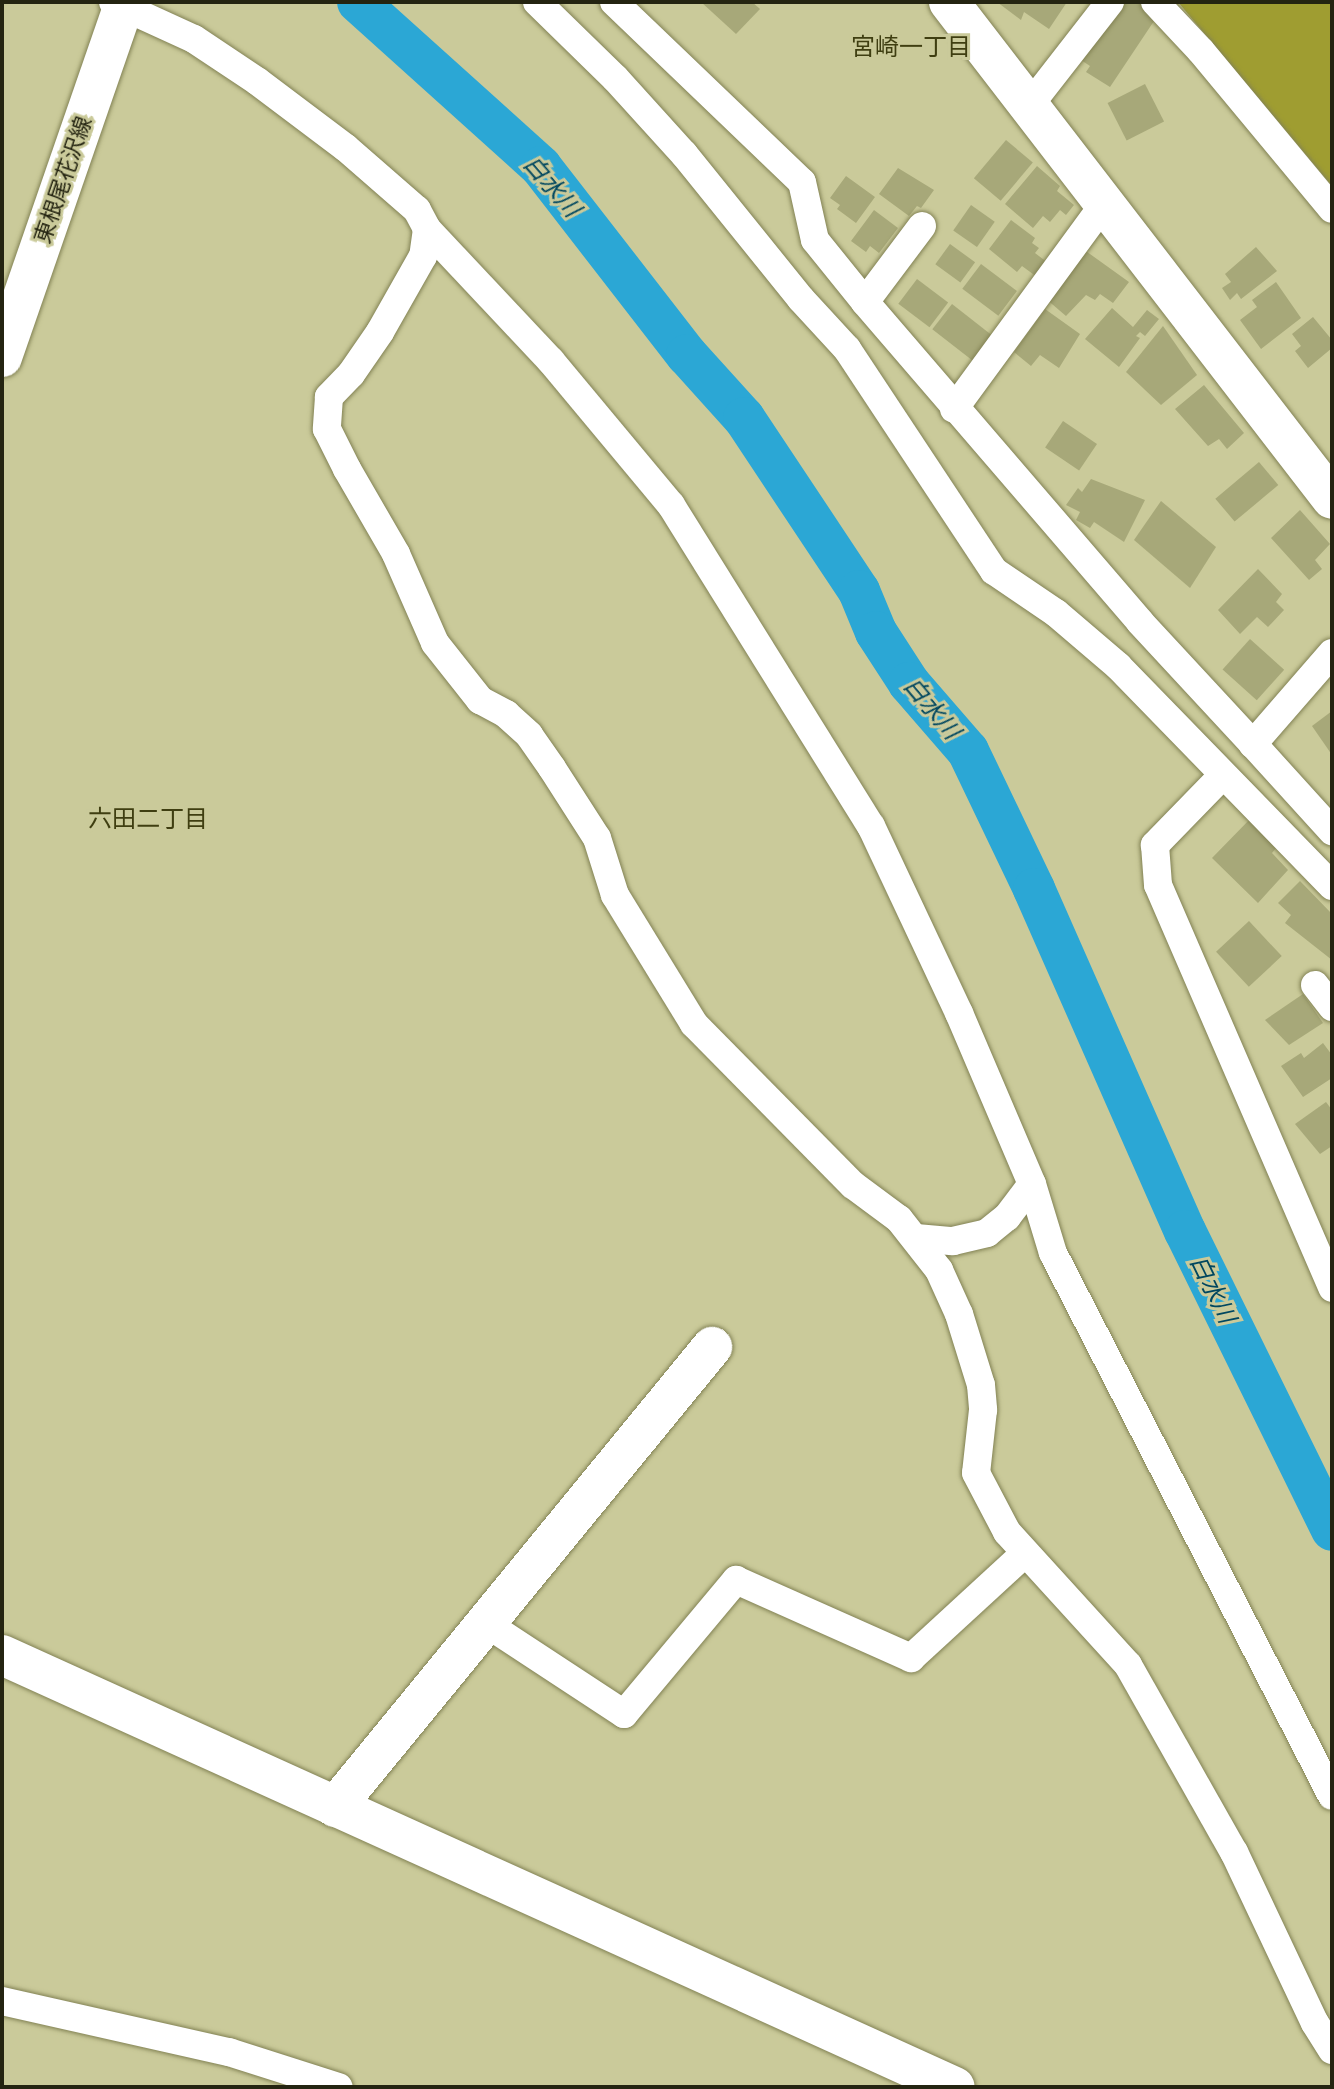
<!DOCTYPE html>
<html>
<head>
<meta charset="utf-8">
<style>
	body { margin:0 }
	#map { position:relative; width:1334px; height:2089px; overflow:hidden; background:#caca9a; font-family:"Crimson Pro","Noto Sans JP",serif }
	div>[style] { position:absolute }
	.green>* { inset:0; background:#9f9d31 }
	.river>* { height:42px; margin:-21px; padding:0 21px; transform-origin:21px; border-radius:21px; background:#2ba7d5 }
	.building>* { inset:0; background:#a7a879; transform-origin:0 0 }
	.roads { filter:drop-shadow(0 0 2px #828254) drop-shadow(0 0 2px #828254) }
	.street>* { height:28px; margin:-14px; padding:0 14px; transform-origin:14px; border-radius:14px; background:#fff }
	.secondary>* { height:40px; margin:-20px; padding:0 20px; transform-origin:20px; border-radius:20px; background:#fff }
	span { translate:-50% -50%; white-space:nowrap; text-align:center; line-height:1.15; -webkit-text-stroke:6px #caca9a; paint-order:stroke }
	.street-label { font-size:22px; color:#242411 }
	.neighbourhood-label { font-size:24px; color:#3f3e11 }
	.water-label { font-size:24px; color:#00475f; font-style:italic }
	.frame { position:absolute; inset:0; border:4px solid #242411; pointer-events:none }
</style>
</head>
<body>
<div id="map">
	<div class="green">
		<div style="clip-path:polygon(1178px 2px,1332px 2px,1332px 186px)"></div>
	</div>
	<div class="river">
		<div style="left:358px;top:2px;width:246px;rotate:42deg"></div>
		<div style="left:541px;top:167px;width:238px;rotate:52.2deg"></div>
		<div style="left:687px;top:355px;width:85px;rotate:47.9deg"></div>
		<div style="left:744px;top:418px;width:208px;rotate:56.4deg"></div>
		<div style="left:859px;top:591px;width:44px;rotate:67.5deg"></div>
		<div style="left:876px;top:632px;width:61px;rotate:57.1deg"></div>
		<div style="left:909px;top:683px;width:90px;rotate:49.1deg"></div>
		<div style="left:968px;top:751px;width:153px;rotate:64.4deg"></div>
		<div style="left:1034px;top:889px;width:374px;rotate:66.2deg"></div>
		<div style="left:1185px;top:1231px;width:333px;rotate:63.8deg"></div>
	</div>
	<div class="building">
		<div style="clip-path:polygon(701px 2px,752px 2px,760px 9px,736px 34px)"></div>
		<div style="clip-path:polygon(997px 2px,1067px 2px,1049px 29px,1024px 12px,1021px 20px)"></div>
		<div style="clip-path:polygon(1121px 2px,1141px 2px,1158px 15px,1110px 87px,1086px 72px,1090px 66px,1081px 60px)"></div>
		<div style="left:1145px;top:84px;width:42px;height:42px;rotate:63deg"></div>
		<div style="left:1006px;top:140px;width:35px;height:50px;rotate:40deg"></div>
		<div style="clip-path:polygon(1037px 166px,1060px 186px,1057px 191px,1074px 205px,1066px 215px,1060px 210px,1050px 222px,1043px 216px,1033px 228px,1005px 204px)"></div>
		<div style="clip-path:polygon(898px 168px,934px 190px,921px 208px,917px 206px,909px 216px,879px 194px)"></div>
		<div style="clip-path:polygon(846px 176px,875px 197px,856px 223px,837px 209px,840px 205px,830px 198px)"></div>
		<div style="left:971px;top:205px;width:29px;height:31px;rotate:35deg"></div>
		<div style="clip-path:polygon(874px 210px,898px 228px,879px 253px,870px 246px,866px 252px,851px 241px)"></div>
		<div style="clip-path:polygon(1011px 220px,1035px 238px,1032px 243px,1039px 248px,1035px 253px,1048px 263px,1037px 277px,1022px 266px,1017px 272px,989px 249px)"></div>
		<div style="left:950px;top:244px;width:31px;height:25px;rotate:36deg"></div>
		<div style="clip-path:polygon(1256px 247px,1277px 271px,1241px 299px,1237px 293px,1230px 300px,1222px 288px,1231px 282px,1225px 274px)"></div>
		<div style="clip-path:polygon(1083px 249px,1129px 282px,1113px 303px,1100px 294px,1095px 300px,1086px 295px,1066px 316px,1045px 298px)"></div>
		<div style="left:981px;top:264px;width:45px;height:31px;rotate:37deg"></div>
		<div style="left:917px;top:279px;width:39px;height:31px;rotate:37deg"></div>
		<div style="clip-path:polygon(1276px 282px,1301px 318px,1261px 349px,1240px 320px,1257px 307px,1252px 300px)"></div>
		<div style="left:952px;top:304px;width:51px;height:32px;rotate:38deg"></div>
		<div style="clip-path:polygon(1112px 308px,1133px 327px,1147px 310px,1159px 319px,1145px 336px,1140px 332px,1136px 336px,1140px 338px,1119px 367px,1085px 339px)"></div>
		<div style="clip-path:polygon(1045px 309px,1080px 334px,1059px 368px,1040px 355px,1031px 366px,1014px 352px)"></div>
		<div style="clip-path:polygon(1313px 317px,1332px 340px,1332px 348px,1308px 368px,1295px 351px,1301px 346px,1292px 334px)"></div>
		<div style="clip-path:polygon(1163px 326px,1197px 375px,1161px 405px,1126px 372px)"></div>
		<div style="clip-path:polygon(1204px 385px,1244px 433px,1227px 449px,1219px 439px,1208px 446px,1175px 409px)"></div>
		<div style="left:1063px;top:421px;width:41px;height:32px;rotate:34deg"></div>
		<div style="left:1259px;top:462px;width:30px;height:57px;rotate:50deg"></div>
		<div style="clip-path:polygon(1091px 479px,1145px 500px,1124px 542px,1094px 522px,1090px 528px,1076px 520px,1080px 512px,1066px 505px,1078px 488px,1082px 492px)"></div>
		<div style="clip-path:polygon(1161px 501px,1216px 547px,1190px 588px,1134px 540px)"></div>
		<div style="clip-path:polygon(1300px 510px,1330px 544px,1315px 560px,1322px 569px,1309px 580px,1271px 538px)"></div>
		<div style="clip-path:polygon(1258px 569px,1282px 594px,1276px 602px,1284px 610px,1268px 627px,1257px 617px,1240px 634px,1218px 610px)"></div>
		<div style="left:1250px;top:639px;width:46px;height:41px;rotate:42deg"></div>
		<div style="clip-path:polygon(1332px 711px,1332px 755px,1312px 726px)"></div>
		<div style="clip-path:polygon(1252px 817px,1280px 843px,1272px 853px,1288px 870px,1258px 903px,1212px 858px)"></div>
		<div style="clip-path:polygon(1300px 881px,1332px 914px,1332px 960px,1285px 923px,1291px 915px,1278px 903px)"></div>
		<div style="left:1249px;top:921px;width:48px;height:45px;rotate:47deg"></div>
		<div style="clip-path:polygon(1303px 994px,1323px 1023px,1289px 1045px,1265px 1020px)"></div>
		<div style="clip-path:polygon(1323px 1043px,1332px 1055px,1332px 1078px,1303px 1097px,1281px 1066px,1301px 1053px,1304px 1058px)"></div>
		<div style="clip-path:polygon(1326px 1102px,1332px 1110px,1332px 1146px,1320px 1154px,1295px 1124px)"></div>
	</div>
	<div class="roads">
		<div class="street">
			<div style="left:113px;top:2px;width:89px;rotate:24.6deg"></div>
			<div style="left:194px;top:39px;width:76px;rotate:33.7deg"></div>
			<div style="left:257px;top:81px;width:111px;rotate:37deg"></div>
			<div style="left:346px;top:148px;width:94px;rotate:41.1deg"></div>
			<div style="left:417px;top:210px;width:21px;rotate:62deg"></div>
			<div style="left:427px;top:229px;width:27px;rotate:98deg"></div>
			<div style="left:423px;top:256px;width:87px;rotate:119.5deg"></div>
			<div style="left:380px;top:332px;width:51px;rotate:124.6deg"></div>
			<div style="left:351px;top:374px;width:32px;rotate:134deg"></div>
			<div style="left:329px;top:397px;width:32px;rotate:94deg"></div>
			<div style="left:327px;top:429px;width:45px;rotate:63.4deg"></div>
			<div style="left:347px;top:469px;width:98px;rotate:60deg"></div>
			<div style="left:396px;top:554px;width:97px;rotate:66.3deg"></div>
			<div style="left:435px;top:643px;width:73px;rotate:51.7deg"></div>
			<div style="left:480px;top:700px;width:30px;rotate:28deg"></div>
			<div style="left:506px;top:714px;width:31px;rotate:42deg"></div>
			<div style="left:529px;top:735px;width:40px;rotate:55.1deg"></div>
			<div style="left:552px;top:768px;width:83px;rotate:57.3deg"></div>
			<div style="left:597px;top:838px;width:60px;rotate:72.5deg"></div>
			<div style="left:615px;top:895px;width:151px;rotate:58.5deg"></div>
			<div style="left:694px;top:1024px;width:226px;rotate:45.4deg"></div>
			<div style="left:853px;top:1185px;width:57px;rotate:36.5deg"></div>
			<div style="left:899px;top:1219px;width:65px;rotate:51.9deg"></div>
			<div style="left:939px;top:1270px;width:48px;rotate:65.6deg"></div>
			<div style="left:959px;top:1314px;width:74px;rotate:72.8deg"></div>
			<div style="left:981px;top:1385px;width:25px;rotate:85deg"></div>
			<div style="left:983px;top:1410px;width:63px;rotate:96.3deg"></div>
			<div style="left:976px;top:1473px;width:67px;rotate:62.3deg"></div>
			<div style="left:1007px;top:1532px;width:180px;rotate:47.7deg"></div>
			<div style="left:1128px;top:1665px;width:215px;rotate:60.5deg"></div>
			<div style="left:1234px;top:1852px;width:189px;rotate:64.7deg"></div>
			<div style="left:1315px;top:2023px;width:32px;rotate:58deg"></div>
			<div style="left:537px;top:2px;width:109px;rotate:44.3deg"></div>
			<div style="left:615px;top:78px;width:103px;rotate:47.8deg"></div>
			<div style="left:684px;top:154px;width:186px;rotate:51.1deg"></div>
			<div style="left:801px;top:299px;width:68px;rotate:47.4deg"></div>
			<div style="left:847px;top:349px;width:266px;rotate:56.5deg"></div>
			<div style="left:994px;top:571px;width:75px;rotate:34.1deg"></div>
			<div style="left:1056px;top:613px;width:82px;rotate:40.5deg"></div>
			<div style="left:1118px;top:666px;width:307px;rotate:45.8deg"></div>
			<div style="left:614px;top:2px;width:260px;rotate:43.8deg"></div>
			<div style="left:802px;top:182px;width:59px;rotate:77.4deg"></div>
			<div style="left:815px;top:240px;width:80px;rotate:51.1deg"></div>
			<div style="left:1155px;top:2px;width:67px;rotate:46.8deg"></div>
			<div style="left:1201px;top:51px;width:205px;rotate:50.3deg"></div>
			<div style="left:1029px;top:106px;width:132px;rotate:-52.1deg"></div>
			<div style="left:922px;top:226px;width:95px;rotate:126.9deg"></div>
			<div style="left:865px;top:302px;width:422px;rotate:49.3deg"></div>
			<div style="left:1140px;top:622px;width:166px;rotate:47.2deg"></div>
			<div style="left:427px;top:229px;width:181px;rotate:46.8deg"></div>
			<div style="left:551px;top:361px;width:187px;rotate:50.2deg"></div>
			<div style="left:671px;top:505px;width:378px;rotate:58.1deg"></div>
			<div style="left:871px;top:826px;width:207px;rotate:64.8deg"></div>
			<div style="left:959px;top:1013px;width:186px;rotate:66.9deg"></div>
			<div style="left:1032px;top:1184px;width:72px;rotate:73.1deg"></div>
			<div style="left:1053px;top:1253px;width:610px;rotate:62.81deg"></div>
			<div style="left:954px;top:409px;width:254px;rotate:-53.8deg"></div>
			<div style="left:1332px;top:653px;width:121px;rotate:131deg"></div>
			<div style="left:1253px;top:744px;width:118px;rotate:47.8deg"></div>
			<div style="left:1223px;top:775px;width:98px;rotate:134.2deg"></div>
			<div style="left:1155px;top:845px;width:40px;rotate:85.7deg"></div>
			<div style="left:1158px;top:885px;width:439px;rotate:66.6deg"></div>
			<div style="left:1315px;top:985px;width:28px;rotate:52deg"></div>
			<div style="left:916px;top:1238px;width:37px;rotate:5deg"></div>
			<div style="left:953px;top:1241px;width:35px;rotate:-13deg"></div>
			<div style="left:987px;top:1233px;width:26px;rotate:-39deg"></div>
			<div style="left:1007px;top:1217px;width:41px;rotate:-52.9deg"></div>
			<div style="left:487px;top:1624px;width:164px;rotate:33.3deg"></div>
			<div style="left:624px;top:1714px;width:175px;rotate:-50.1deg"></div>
			<div style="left:736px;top:1580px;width:192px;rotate:24deg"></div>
			<div style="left:911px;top:1658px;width:155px;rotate:-42.6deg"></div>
			<div style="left:2px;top:2001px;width:233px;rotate:12.7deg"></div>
			<div style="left:229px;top:2052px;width:115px;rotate:17.7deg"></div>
		</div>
		<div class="secondary">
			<div style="left:949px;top:2px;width:627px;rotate:52.38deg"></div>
			<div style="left:2px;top:357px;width:376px;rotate:-70.9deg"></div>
			<div style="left:2px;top:1655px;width:1046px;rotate:24.39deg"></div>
			<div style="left:335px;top:1807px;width:595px;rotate:-50.66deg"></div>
		</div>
	</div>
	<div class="street-label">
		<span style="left:63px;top:180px;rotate:-71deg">東根尾花沢線</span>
	</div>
	<div class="neighbourhood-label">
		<span style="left:911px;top:47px">宮崎一丁目</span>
		<span style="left:148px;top:819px">六田二丁目</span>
	</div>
	<div class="water-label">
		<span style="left:552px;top:186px;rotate:49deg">白水川</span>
		<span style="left:932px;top:708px;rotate:50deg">白水川</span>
		<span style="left:1213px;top:1289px;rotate:64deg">白水川</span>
	</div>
	<div class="frame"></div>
</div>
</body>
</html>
